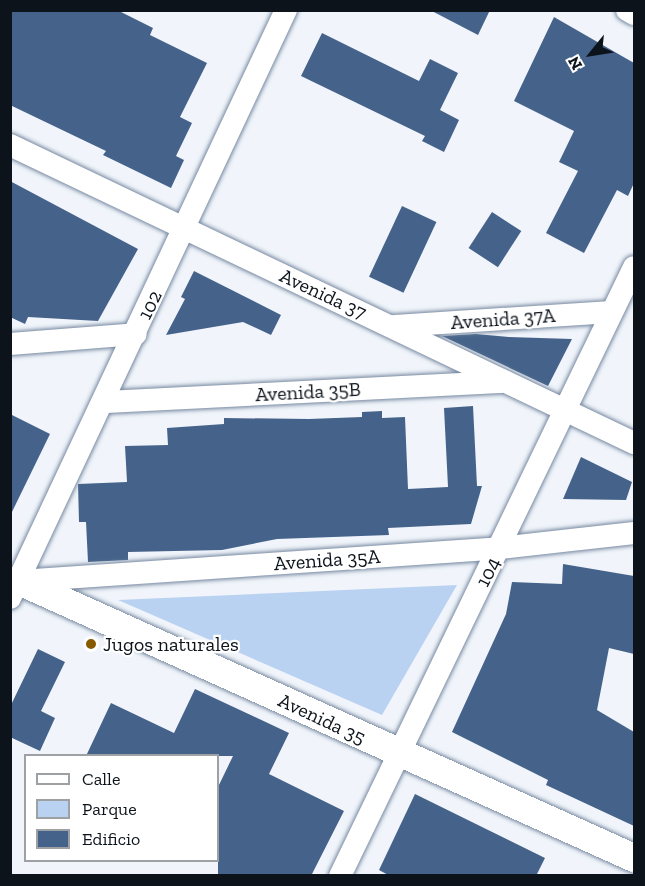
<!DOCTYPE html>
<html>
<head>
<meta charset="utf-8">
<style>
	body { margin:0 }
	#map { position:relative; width:645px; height:886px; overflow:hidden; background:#f1f5fb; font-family:"Zilla Slab",serif }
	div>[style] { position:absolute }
	.green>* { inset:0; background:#bad2f1 }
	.building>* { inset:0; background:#45638a; transform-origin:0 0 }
	.roads { filter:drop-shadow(0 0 2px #7789a1) drop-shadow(0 0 2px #7789a1) }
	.minor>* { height:22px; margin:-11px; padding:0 11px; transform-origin:11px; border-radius:11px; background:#fff }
	.tertiary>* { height:28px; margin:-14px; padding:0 14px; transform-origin:14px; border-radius:14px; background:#fff }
	.dots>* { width:16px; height:16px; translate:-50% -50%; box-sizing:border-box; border:3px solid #fff; border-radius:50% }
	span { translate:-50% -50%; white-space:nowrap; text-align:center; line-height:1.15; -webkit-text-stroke:4.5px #fff; paint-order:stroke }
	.street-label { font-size:20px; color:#0c131b }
	.poi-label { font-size:20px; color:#0c131b }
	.left { translate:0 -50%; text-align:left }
	.frame { position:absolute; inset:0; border:12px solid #0c131b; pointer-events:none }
	.legend { position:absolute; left:24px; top:754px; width:195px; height:108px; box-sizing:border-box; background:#fff; border:2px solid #9ea1a4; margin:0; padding:8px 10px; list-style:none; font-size:18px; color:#0c131b }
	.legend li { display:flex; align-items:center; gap:12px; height:30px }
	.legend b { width:30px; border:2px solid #9ea1a4 }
	.north { position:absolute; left:561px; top:24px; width:60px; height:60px; -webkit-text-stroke:4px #fff; paint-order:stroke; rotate:240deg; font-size:16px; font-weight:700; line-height:24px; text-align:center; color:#0c131b }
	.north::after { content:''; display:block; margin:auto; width:21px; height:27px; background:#0c131b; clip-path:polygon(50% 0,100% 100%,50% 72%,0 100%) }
</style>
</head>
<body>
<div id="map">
	<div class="green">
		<div style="clip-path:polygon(457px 585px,382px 715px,118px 600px)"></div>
	</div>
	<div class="building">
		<div style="clip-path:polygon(10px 10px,117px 10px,153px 28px,150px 35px,207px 63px,180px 117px,192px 123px,176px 156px,184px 160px,171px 188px,103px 155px,106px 151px,10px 105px)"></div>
		<div style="clip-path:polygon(430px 10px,490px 10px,478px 35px)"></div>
		<div style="clip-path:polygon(554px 17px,634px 63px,634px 183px,628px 196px,617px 190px,584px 253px,546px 233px,578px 171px,559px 162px,574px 131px,514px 101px)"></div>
		<div style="clip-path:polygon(322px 33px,419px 81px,430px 59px,458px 73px,440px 110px,459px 120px,444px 152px,422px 141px,425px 136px,301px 76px)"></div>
		<div style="clip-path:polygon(10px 181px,138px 249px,98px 321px,28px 317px,25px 324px,10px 317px)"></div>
		<div style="left:402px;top:206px;width:38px;height:78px;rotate:25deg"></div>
		<div style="left:492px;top:212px;width:35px;height:43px;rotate:33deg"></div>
		<div style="clip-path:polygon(194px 271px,281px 315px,271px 335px,243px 322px,166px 335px,185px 299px,181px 297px)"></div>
		<div style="clip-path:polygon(476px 334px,509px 337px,572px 339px,548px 386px,442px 336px)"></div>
		<div style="clip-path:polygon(473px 406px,477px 486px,482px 486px,471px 524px,388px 528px,389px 535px,277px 539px,222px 550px,128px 552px,128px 560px,88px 562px,86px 522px,79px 522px,78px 484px,127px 482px,125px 446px,168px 445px,167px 428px,224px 424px,224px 418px,309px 419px,362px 417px,362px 412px,382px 411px,382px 418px,405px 417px,408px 489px,448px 487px,444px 408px)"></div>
		<div style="clip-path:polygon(10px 414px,50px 434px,10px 516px)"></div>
		<div style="clip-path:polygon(581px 457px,632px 482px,626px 500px,563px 499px)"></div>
		<div style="clip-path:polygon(563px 564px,634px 576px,634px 654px,609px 648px,597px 710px,634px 732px,634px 826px,546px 785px,548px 780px,452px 732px,506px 614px,512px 582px,562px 584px)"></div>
		<div style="clip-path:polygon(38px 649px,65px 662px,41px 711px,55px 718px,40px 751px,10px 737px,10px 707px)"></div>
		<div style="clip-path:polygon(195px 689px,289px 733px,269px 774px,344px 811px,311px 876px,218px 876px,218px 787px,233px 756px,86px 756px,111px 703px,174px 733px)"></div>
		<div style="clip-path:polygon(415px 794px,545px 858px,536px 876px,390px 876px,379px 870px)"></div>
	</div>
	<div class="roads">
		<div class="minor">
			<div style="left:627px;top:10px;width:8px;rotate:30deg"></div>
			<div style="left:10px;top:145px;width:692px;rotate:25.53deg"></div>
			<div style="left:395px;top:326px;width:217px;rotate:-3.7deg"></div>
			<div style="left:10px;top:344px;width:126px;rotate:-4.5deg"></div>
			<div style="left:106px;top:402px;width:400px;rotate:-2.9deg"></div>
			<div style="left:20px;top:581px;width:481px;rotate:-3.9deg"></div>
			<div style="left:500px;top:548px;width:135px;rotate:-6.4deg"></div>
			<div style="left:10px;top:598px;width:650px;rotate:-64.86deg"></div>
			<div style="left:340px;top:876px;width:676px;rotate:-64.23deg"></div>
		</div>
		<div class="tertiary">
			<div style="left:10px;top:582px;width:9px;rotate:-6deg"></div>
			<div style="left:19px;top:581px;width:675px;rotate:24.25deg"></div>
		</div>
	</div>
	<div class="dots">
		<div style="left:91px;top:644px;background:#885a00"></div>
	</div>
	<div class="street-label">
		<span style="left:323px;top:294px;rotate:25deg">Avenida 37</span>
		<span style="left:150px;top:305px;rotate:-64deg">102</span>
		<span style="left:503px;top:319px;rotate:-4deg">Avenida 37A</span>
		<span style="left:308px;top:392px;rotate:-3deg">Avenida 35B</span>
		<span style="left:327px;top:560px;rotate:-4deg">Avenida 35A</span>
		<span style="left:488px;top:572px;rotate:-64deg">104</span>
		<span style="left:322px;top:719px;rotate:25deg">Avenida 35</span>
	</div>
	<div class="poi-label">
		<span class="left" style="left:103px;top:644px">Jugos naturales</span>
	</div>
	<div class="frame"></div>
	<ul class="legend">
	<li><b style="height:8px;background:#fff"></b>Calle</li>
	<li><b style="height:16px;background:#bad2f1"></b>Parque</li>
	<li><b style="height:16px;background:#45638a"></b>Edificio</li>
	</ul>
	<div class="north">N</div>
</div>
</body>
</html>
